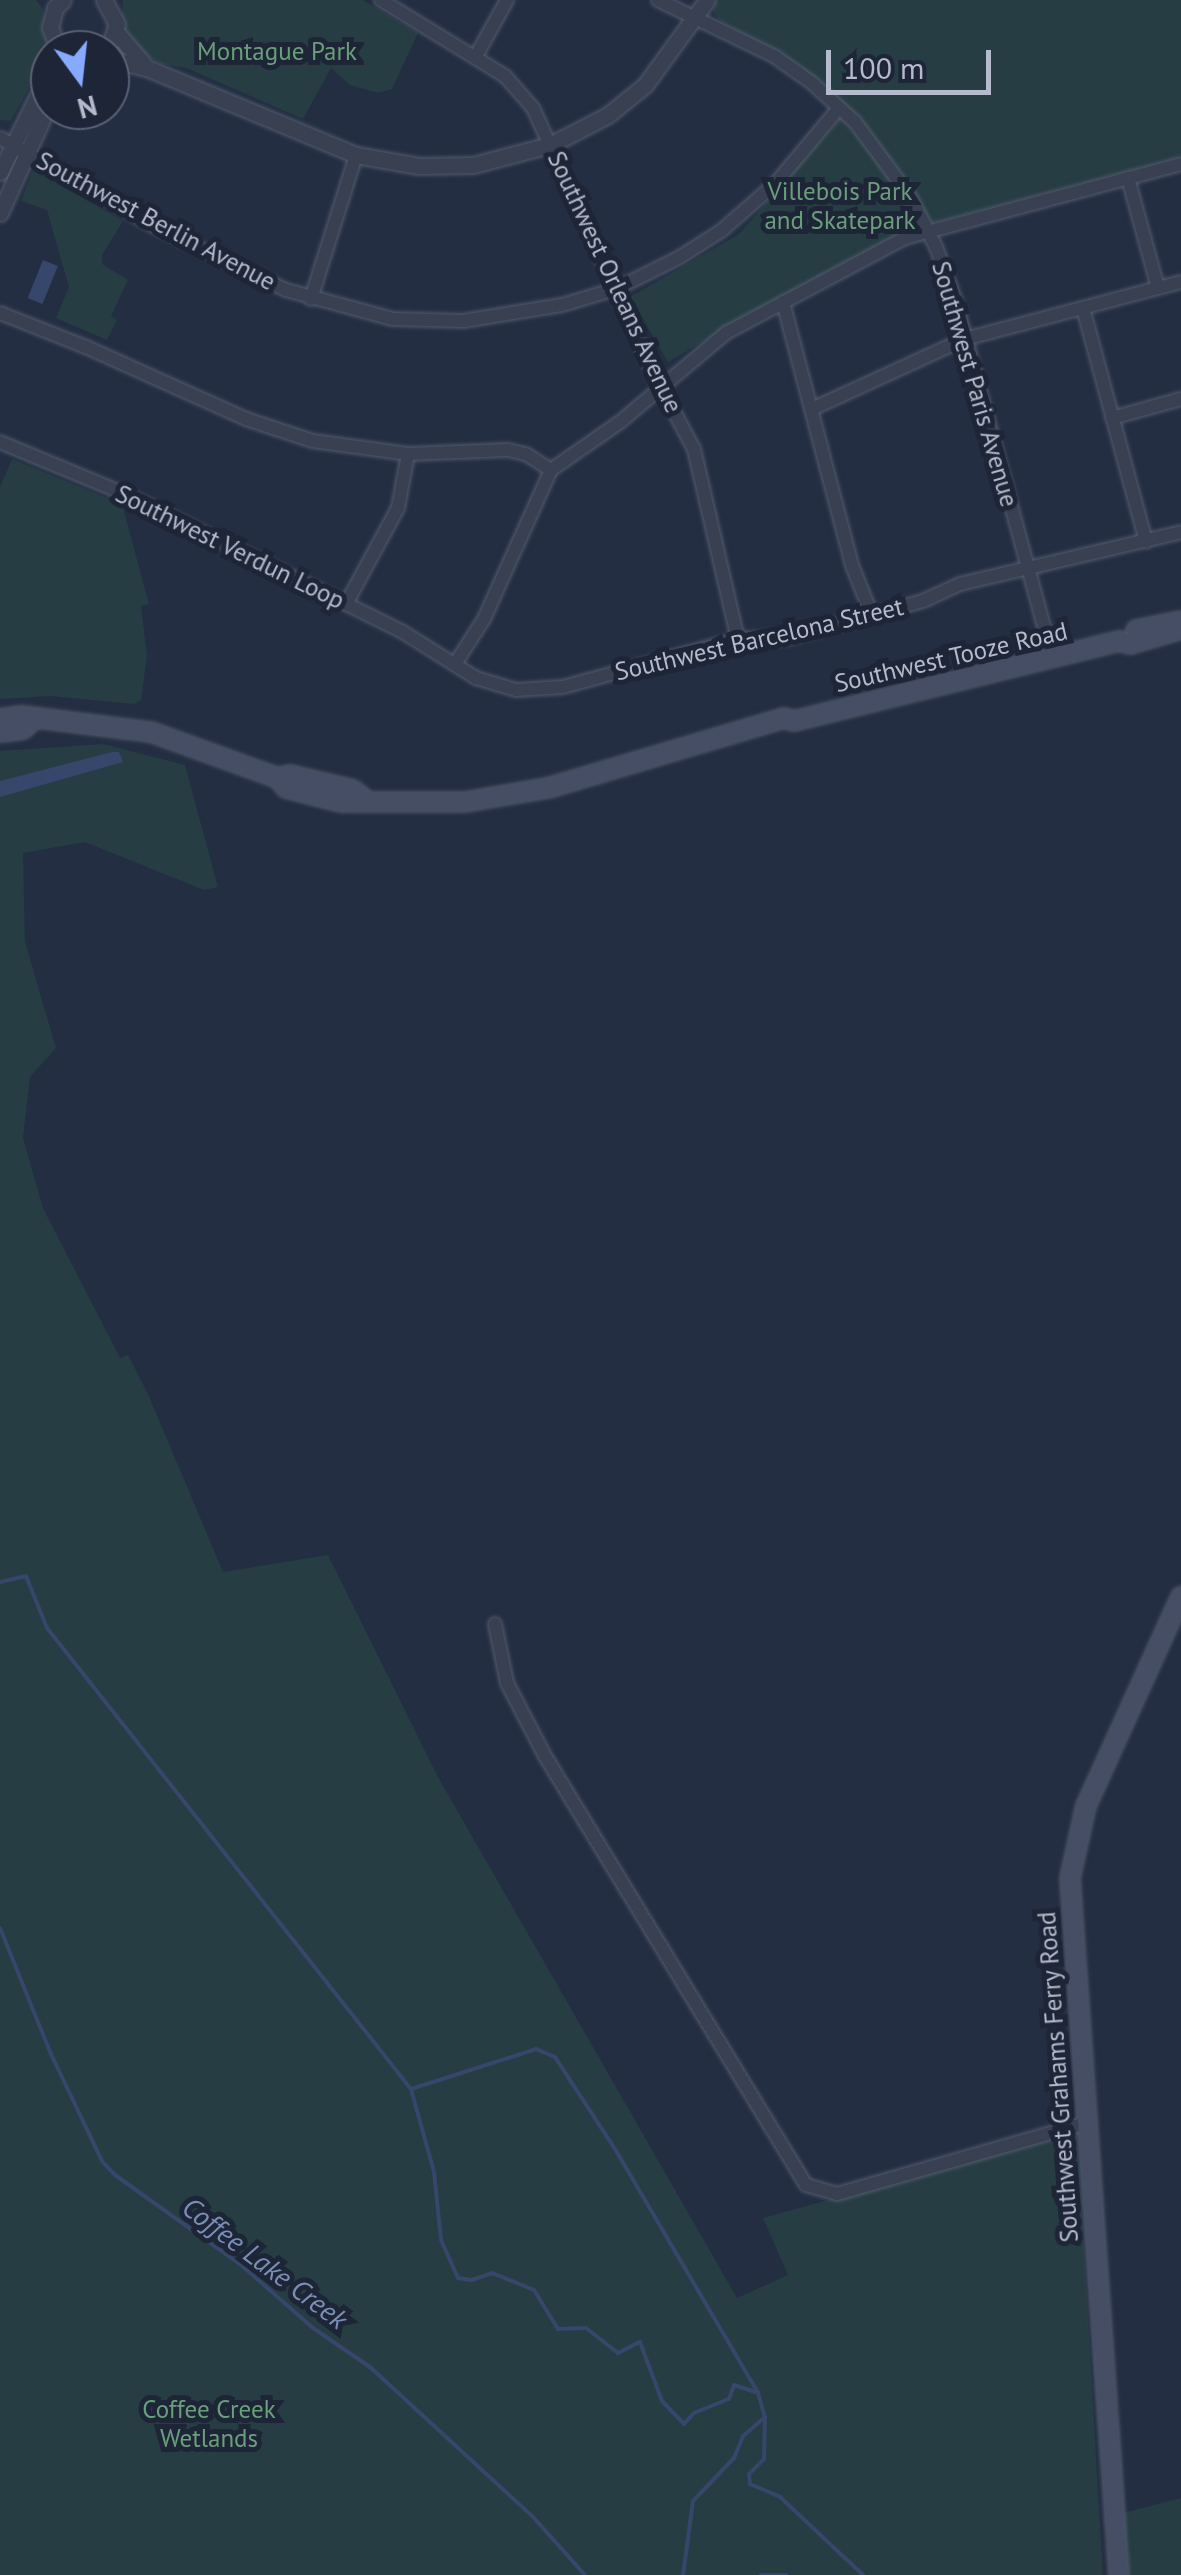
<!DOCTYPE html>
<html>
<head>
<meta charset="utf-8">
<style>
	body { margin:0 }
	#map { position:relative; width:1181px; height:2575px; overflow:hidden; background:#232e43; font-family:"PT Sans",sans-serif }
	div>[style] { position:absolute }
	.green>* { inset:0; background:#253d43 }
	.water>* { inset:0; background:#36476b; transform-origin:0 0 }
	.stream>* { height:4px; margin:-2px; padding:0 2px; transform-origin:2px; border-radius:2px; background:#36476b }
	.roads { filter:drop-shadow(0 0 2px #535b6c) drop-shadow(0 0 2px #535b6c) }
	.minor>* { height:12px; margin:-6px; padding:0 6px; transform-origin:6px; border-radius:6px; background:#384052 }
	.tertiary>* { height:15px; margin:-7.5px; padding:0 7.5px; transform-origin:7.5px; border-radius:7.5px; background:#384052 }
	.secondary>* { height:18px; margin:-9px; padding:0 9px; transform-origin:9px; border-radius:9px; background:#454e65 }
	span { translate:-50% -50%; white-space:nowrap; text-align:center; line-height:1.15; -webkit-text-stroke:10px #1d2537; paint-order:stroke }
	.park-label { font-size:25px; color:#6a9f7b }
	.street-label { font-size:25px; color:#b5bbcc }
	.water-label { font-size:28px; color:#7a8eb6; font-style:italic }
	.north { position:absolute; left:30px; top:30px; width:100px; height:100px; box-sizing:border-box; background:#1d2537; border:2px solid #5a6173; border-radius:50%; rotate:165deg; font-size:28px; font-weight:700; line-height:40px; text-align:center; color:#b5bbcc }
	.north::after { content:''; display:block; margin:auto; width:35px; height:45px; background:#87aaff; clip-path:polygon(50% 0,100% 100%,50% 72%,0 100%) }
	.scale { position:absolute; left:826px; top:50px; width:165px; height:45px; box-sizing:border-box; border:5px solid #b5bbcc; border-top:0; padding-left:12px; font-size:30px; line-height:35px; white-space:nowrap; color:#b5bbcc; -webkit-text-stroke:8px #1d2537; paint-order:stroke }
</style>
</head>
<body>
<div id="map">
	<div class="green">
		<div style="clip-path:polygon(0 0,36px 0,43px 9px,49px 52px,11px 121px,0 120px)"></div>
		<div style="clip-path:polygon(123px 0,363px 0,418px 33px,392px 89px,378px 93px,350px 85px,331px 68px,303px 119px,186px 68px,161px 64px,134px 48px,121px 26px)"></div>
		<div style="clip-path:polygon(716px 0,1181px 0,1181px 157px,933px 223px,853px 113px,800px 66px,720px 21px,713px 12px)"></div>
		<div style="clip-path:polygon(841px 117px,880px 164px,920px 227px,752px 313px,668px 362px,630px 297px,739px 234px)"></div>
		<div style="clip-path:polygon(33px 170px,123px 221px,102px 255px,102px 264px,128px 280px,111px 316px,117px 320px,107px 340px,56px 318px,69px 287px,47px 210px,21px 201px)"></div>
		<div style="clip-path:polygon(12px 459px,122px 504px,149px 604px,141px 606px,147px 656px,141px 700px,134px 704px,50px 696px,0 699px,0 487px)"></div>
		<div style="clip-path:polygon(103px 744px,185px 765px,218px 887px,204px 890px,85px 842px,23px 853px,25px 942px,56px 1048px,30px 1077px,23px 1138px,43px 1208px,120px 1358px,128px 1355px,148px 1394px,223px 1572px,328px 1555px,438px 1777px,737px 2298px,788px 2275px,763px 2218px,1077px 2131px,1103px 2575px,0 2575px,0 751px)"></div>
		<div style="clip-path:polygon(1181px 2498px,1181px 2575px,1124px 2575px,1119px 2514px)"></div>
	</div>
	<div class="water">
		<div style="left:43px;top:260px;width:16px;height:41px;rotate:22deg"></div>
		<div style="clip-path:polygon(112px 752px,119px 752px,123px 762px,0 797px,0 781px)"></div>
	</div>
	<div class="stream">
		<div style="left:0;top:1582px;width:27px;rotate:-13deg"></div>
		<div style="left:26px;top:1576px;width:56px;rotate:68deg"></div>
		<div style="left:47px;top:1628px;width:587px;rotate:51.71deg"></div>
		<div style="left:411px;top:2089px;width:86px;rotate:74.5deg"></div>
		<div style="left:434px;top:2172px;width:68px;rotate:84.1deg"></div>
		<div style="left:441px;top:2240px;width:42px;rotate:65.9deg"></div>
		<div style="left:458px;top:2278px;width:14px;rotate:8deg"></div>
		<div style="left:472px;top:2280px;width:21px;rotate:-19deg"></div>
		<div style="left:492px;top:2273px;width:45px;rotate:22deg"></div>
		<div style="left:534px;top:2290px;width:46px;rotate:58.4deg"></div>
		<div style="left:558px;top:2329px;width:28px;rotate:-2deg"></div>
		<div style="left:586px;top:2328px;width:41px;rotate:38deg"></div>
		<div style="left:618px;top:2353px;width:25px;rotate:-27deg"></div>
		<div style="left:640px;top:2342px;width:63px;rotate:69.6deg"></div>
		<div style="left:662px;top:2401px;width:32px;rotate:46deg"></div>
		<div style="left:684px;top:2424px;width:15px;rotate:-48deg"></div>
		<div style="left:694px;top:2413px;width:38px;rotate:-22deg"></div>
		<div style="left:729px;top:2399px;width:15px;rotate:-70deg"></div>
		<div style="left:734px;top:2385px;width:25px;rotate:18deg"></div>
		<div style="left:758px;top:2393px;width:25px;rotate:74deg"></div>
		<div style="left:765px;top:2417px;width:29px;rotate:139deg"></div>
		<div style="left:743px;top:2436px;width:24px;rotate:112deg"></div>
		<div style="left:734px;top:2458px;width:59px;rotate:133.6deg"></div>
		<div style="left:693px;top:2501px;width:75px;rotate:97.7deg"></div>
		<div style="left:0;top:1928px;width:136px;rotate:68deg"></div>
		<div style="left:51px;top:2054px;width:119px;rotate:64.5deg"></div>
		<div style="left:102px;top:2161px;width:19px;rotate:47deg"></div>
		<div style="left:115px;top:2175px;width:153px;rotate:35.5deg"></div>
		<div style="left:240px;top:2264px;width:97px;rotate:41.2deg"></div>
		<div style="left:313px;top:2328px;width:69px;rotate:34.4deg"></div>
		<div style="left:370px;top:2367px;width:223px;rotate:42.6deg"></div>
		<div style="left:534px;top:2518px;width:76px;rotate:48.2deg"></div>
		<div style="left:411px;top:2089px;width:131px;rotate:-17.7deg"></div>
		<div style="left:536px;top:2049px;width:21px;rotate:23deg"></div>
		<div style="left:555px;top:2057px;width:110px;rotate:56.9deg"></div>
		<div style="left:615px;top:2149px;width:283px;rotate:59.6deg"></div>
		<div style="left:765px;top:2418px;width:41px;rotate:91.4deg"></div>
		<div style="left:764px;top:2459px;width:21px;rotate:135deg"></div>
		<div style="left:749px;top:2474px;width:10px;rotate:84deg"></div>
		<div style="left:750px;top:2484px;width:33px;rotate:23deg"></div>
		<div style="left:780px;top:2497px;width:114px;rotate:43.2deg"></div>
		<div style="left:761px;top:2575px;width:25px"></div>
	</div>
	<div class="roads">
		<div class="minor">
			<div style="left:381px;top:0;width:145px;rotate:31.5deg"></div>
			<div style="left:505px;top:76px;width:43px;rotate:48.8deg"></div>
			<div style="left:533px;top:108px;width:290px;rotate:65.6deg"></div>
			<div style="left:653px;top:372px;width:87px;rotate:62deg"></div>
			<div style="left:694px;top:449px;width:195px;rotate:77deg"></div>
			<div style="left:658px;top:0;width:129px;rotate:25.8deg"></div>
			<div style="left:774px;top:56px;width:47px;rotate:35.4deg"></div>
			<div style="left:812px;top:83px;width:58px;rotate:42.2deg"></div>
			<div style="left:855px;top:122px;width:94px;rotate:53.6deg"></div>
			<div style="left:911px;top:198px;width:55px;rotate:63deg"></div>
			<div style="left:936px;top:247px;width:55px;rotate:69.9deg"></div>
			<div style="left:955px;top:299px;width:373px;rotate:74.8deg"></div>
			<div style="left:476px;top:56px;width:64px;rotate:-61deg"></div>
			<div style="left:0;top:138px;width:173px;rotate:29.8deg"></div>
			<div style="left:150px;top:224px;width:151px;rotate:25.9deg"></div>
			<div style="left:286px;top:290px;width:111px;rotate:15.2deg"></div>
			<div style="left:393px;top:319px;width:70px;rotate:1.6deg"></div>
			<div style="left:463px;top:321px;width:100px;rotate:-9.2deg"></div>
			<div style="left:562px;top:305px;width:56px;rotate:-16.5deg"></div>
			<div style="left:616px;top:289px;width:72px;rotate:-26.6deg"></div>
			<div style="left:680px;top:257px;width:49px;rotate:-32.4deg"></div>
			<div style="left:721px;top:231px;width:73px;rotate:-41.1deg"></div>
			<div style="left:776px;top:183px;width:98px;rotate:-50deg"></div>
			<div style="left:1128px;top:178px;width:114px;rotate:74.7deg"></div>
			<div style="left:311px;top:299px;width:151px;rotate:-72.6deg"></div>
			<div style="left:783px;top:302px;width:275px;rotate:75.3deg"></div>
			<div style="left:853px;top:568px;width:51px;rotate:68deg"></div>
			<div style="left:1083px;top:308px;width:242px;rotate:74.9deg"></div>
			<div style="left:0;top:313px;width:92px;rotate:21.6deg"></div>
			<div style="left:86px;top:347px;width:175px;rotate:24.2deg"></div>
			<div style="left:246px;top:419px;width:71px;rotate:18.2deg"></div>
			<div style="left:313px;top:441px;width:96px;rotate:7.8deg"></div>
			<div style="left:408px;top:454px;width:100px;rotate:-2.3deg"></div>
			<div style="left:508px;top:450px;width:18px;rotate:13deg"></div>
			<div style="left:526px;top:454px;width:30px;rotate:33deg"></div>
			<div style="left:814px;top:408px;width:166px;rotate:-24.6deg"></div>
			<div style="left:965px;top:339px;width:223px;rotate:-14.8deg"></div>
			<div style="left:1112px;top:418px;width:72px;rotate:-15.4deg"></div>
			<div style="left:0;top:442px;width:135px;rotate:22.6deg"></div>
			<div style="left:125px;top:494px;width:310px;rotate:26.4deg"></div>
			<div style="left:403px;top:632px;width:86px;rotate:32.2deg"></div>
			<div style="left:476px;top:678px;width:42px;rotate:16.7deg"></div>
			<div style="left:516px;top:690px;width:47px;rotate:-3.7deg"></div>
			<div style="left:563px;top:687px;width:181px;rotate:-15.3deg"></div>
			<div style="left:738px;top:639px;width:49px;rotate:-1.2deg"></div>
			<div style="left:787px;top:638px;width:141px;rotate:-15.2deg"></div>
			<div style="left:923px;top:601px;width:41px;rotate:-24.7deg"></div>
			<div style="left:960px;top:584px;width:227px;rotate:-13.2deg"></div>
			<div style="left:346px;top:604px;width:109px;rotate:-61.6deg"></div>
			<div style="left:398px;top:508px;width:55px;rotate:-79.5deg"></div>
			<div style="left:455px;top:664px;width:54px;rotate:-57.2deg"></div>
			<div style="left:484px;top:619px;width:163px;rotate:-65.8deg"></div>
			<div style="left:551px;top:470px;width:84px;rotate:-34.8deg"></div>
			<div style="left:620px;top:422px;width:138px;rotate:-40deg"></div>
			<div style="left:726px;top:333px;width:203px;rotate:-28deg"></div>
			<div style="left:905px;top:238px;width:286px;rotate:-15deg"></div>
			<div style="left:495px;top:1624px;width:60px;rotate:78.5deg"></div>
			<div style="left:507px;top:1683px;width:82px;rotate:62.5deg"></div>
			<div style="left:545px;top:1756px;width:502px;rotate:58.68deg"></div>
			<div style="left:806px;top:2185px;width:32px;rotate:16deg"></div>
			<div style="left:837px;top:2194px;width:259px;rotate:-15.9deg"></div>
		</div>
		<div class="tertiary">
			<div style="left:104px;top:0;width:27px;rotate:62deg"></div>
			<div style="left:117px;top:24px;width:28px;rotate:109deg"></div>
			<div style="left:117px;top:33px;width:46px;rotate:49.4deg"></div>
			<div style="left:59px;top:50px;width:24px;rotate:-112deg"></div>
			<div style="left:50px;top:28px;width:21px;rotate:-76deg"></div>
			<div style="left:55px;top:8px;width:11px;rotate:-45deg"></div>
			<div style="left:110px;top:59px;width:38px;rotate:14deg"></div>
			<div style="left:147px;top:68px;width:226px;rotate:22.6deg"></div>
			<div style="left:356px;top:155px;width:64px;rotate:9.9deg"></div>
			<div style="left:419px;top:166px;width:54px;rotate:-1.1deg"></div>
			<div style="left:473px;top:165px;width:80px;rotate:-14.6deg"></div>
			<div style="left:550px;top:145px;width:65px;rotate:-27.3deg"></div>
			<div style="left:608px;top:115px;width:48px;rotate:-39deg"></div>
			<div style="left:645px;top:85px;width:105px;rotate:-53.9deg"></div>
			<div style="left:0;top:172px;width:113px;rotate:-63.7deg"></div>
			<div style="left:0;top:213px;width:122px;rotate:-65.8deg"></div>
		</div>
		<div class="secondary">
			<div style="left:1136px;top:630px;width:46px;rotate:-11.3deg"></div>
			<div style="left:0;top:719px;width:22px;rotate:-8deg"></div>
			<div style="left:22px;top:716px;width:130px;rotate:7.1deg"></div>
			<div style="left:151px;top:732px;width:135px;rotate:19.9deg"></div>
			<div style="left:278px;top:778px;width:13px;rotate:51deg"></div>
			<div style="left:286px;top:788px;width:57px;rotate:14.3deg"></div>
			<div style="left:341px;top:802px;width:124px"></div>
			<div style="left:465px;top:802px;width:84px;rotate:-9.6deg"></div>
			<div style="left:548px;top:788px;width:246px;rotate:-16.5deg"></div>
			<div style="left:784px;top:718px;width:10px;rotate:17deg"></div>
			<div style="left:794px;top:721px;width:336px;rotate:-13.8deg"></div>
			<div style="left:1120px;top:641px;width:10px;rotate:17deg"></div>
			<div style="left:1130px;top:644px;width:53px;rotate:-16.4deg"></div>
			<div style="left:0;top:732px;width:23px;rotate:-7deg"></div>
			<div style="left:23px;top:729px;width:13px;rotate:-42deg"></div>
			<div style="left:278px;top:778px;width:12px;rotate:-14deg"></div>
			<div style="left:290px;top:775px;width:65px;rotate:13.4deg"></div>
			<div style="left:353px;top:790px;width:14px;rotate:39deg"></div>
			<div style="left:1119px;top:2575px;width:699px;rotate:-94.02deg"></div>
			<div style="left:1070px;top:1878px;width:74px;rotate:-77.5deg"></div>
			<div style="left:1086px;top:1806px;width:230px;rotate:-65.6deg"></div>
		</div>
	</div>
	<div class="park-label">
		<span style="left:277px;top:51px">Montague Park</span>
		<span style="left:840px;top:206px">Villebois Park<br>and Skatepark</span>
		<span style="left:209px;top:2424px">Coffee Creek<br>Wetlands</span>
	</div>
	<div class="street-label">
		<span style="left:156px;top:221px;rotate:28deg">Southwest Berlin Avenue</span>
		<span style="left:615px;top:282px;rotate:65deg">Southwest Orleans Avenue</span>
		<span style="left:975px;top:384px;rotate:74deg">Southwest Paris Avenue</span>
		<span style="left:230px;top:547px;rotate:26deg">Southwest Verdun Loop</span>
		<span style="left:759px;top:639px;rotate:-13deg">Southwest Barcelona Street</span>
		<span style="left:951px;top:657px;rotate:-13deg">Southwest Tooze Road</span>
		<span style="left:1058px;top:2077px;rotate:-94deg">Southwest Grahams Ferry Road</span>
	</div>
	<div class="water-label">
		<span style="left:265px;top:2263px;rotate:37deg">Coffee Lake Creek</span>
	</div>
	<div class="north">N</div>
	<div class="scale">100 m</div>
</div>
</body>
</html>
